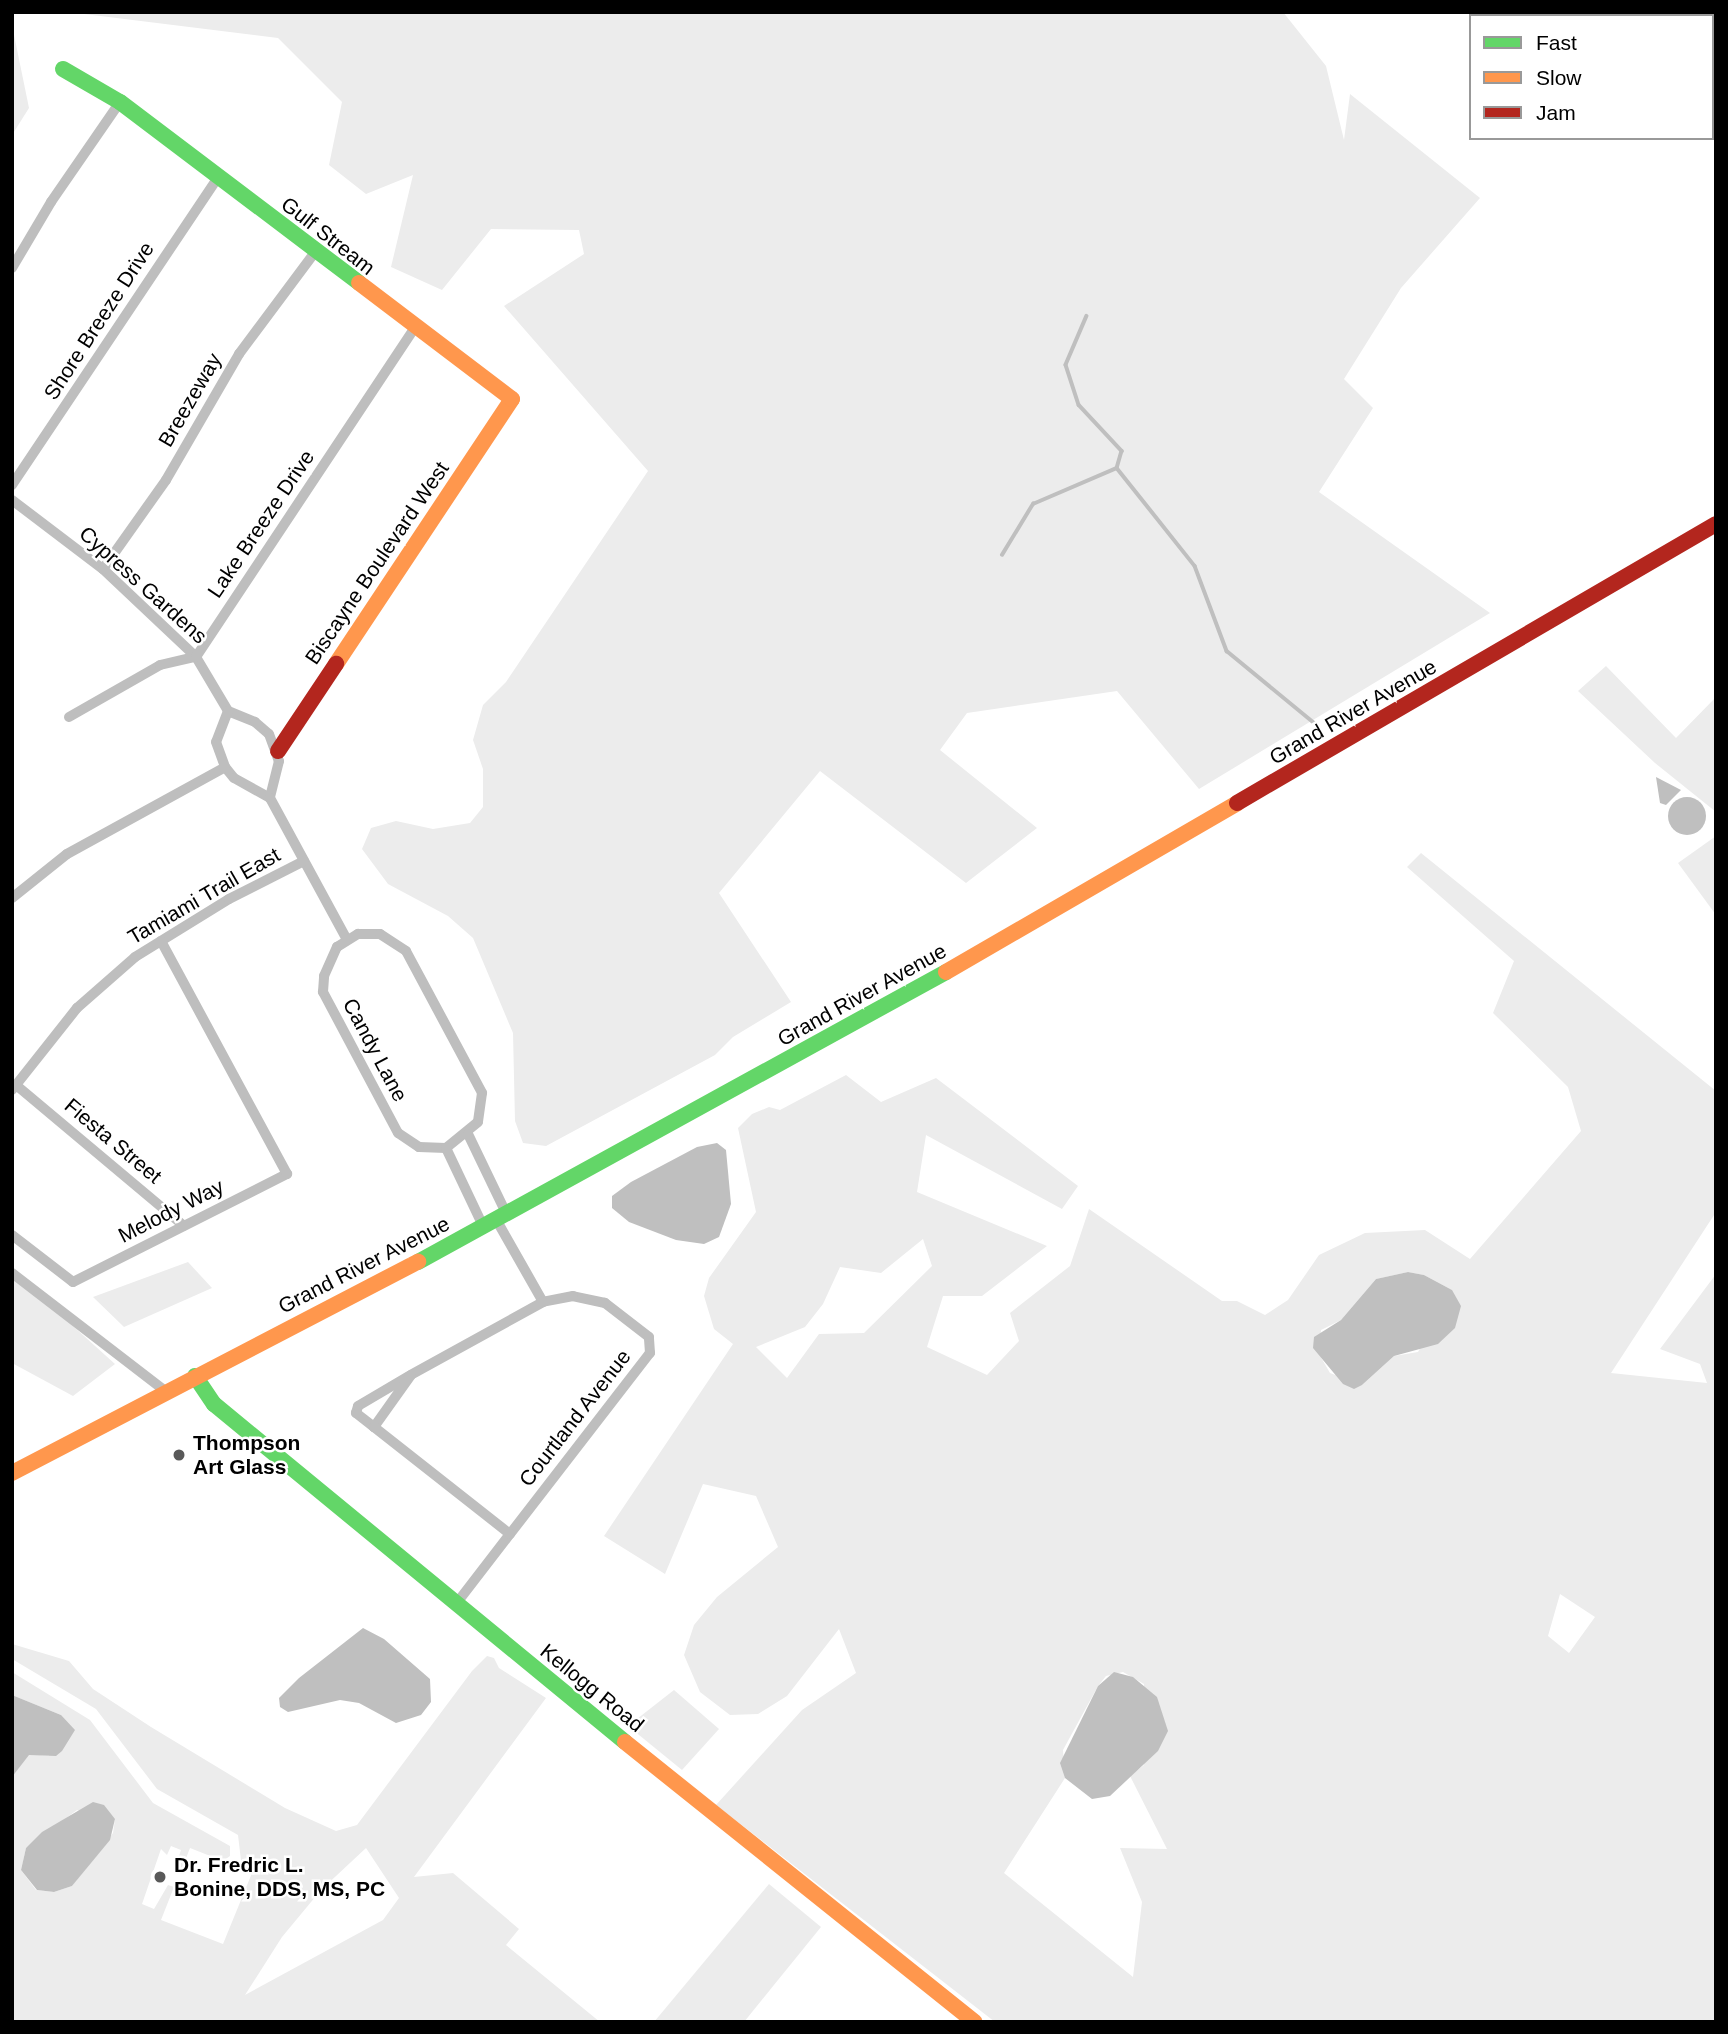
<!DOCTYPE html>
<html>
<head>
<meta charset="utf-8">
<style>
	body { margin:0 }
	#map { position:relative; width:1728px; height:2034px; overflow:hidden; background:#fff; font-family:Arial,sans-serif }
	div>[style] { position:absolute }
	.green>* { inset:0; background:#ececec }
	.water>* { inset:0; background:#bfbfbf }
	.round { border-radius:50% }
	.stream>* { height:3.5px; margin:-1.75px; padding:0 1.75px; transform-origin:1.75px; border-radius:1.75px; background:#bfbfbf }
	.street>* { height:10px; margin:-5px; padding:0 5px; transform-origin:5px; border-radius:5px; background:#bebebe }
	.fast>* { height:16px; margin:-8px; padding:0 8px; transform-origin:8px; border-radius:8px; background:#63d668 }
	.slow>* { height:16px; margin:-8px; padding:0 8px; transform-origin:8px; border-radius:8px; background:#ff974d }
	.jam>* { height:16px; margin:-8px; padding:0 8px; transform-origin:8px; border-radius:8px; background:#b3261e }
	.dots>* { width:19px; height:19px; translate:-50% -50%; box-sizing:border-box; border:4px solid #fff; border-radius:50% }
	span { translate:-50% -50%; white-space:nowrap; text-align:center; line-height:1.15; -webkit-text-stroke:5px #fff; paint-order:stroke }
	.street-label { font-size:21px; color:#000 }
	.poi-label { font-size:21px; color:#000; font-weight:700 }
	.left { translate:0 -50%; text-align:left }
	.frame { position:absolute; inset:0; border:14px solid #000; pointer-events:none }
	.legend { position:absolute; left:1469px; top:14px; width:245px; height:126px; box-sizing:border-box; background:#fff; border:2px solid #999; margin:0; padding:9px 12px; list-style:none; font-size:21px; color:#000 }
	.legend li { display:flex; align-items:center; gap:14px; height:35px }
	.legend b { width:35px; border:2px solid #999 }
</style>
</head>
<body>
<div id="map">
	<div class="green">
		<div style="clip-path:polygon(68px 12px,1283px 12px,1326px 66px,1344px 140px,1350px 94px,1480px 198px,1401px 288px,1344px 379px,1373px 408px,1319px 492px,1490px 613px,1199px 789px,1117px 691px,967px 713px,940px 750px,1037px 828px,966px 883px,820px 771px,719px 893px,791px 1002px,733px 1037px,715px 1055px,546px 1146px,523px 1143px,515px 1121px,513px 1033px,473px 938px,448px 916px,388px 884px,362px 849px,371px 828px,396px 821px,433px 829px,470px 823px,483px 807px,483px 769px,473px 740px,483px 705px,506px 682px,648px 471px,504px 306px,584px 254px,579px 230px,491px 229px,442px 290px,391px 267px,413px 175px,366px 194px,329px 165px,342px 102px,278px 38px)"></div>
		<div style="clip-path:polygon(12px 25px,29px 108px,12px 135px)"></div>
		<div style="clip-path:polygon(1606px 666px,1676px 738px,1716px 697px,1716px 812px,1655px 763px,1578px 691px)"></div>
		<div style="clip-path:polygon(1716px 836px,1716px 915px,1678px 863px)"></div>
		<div style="clip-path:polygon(evenodd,1421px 853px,1716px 1091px,1716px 1212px,1611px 1373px,1707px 1383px,1700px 1364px,1660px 1349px,1716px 1274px,1716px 2022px,995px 2022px,716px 1805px,802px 1710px,856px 1673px,839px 1629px,787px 1696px,758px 1714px,730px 1715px,700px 1692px,684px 1655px,694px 1625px,717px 1597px,778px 1547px,756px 1496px,703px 1484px,665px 1574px,604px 1536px,733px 1344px,714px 1329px,704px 1296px,709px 1278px,756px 1212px,738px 1128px,752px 1114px,769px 1107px,780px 1110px,846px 1075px,881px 1102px,936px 1078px,1078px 1186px,1062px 1209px,926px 1135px,917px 1192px,1047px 1246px,982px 1296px,943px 1296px,927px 1347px,987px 1375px,1019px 1341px,1010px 1313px,1070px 1266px,1089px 1209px,1222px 1301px,1237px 1301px,1265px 1315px,1288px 1300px,1319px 1255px,1365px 1233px,1425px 1230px,1470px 1259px,1581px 1131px,1568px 1087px,1493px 1013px,1514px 961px,1407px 867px,1421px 853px,923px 1239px,932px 1266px,864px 1333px,819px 1334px,787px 1378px,756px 1347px,805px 1327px,823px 1304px,840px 1267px,881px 1273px,923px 1239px,1421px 853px,1408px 1272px,1424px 1275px,1452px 1290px,1418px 1352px,1394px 1356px,1362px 1385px,1330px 1373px,1319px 1354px,1321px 1330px,1341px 1320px,1376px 1279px,1408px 1272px,1421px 853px,1560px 1594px,1595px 1617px,1569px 1653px,1548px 1636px,1560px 1594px,1421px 853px,1123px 1672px,1144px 1684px,1144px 1765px,1130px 1776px,1167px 1849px,1120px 1848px,1142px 1902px,1133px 1977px,1004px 1873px,1065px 1778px,1063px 1750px,1098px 1686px,1106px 1676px,1123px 1672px)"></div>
		<div style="clip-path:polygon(188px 1262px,212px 1288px,124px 1327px,93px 1297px)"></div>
		<div style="clip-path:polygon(12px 1271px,115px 1364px,73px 1396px,12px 1363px)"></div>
		<div style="clip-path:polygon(evenodd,12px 1644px,69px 1661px,93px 1689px,151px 1727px,285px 1808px,336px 1831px,357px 1825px,472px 1671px,487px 1656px,494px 1658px,499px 1668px,546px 1698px,414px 1877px,453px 1873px,519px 1929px,506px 1945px,600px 2022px,12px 2022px,12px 1777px,29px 1754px,49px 1756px,61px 1715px,12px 1695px,12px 1672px,90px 1720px,153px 1803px,230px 1846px,230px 1856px,223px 1861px,190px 1848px,181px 1871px,175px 1868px,181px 1850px,171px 1846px,167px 1855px,161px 1849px,142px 1904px,154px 1909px,168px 1885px,174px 1887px,161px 1920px,223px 1944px,252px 1873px,242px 1869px,238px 1835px,157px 1789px,96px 1709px,12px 1659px,12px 1644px,77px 1810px,115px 1819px,113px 1833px,72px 1886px,54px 1892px,36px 1890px,21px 1870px,26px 1848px,77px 1810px,12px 1644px,366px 1848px,399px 1898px,383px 1920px,245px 1995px,282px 1937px,321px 1890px,366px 1848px)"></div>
		<div style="clip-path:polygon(674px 1690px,719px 1729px,682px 1770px,628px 1726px)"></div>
		<div style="clip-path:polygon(769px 1884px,821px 1927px,744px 2022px,654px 2022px)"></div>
	</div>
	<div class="water">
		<div style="clip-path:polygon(1656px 777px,1681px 790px,1666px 805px,1660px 803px)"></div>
		<div class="round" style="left:1668px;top:797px;width:38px;height:38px"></div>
		<div style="clip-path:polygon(717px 1143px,726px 1150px,731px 1204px,719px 1237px,704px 1244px,676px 1240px,629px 1222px,612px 1208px,612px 1196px,631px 1182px,697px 1147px)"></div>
		<div style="clip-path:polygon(1408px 1272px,1424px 1275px,1452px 1290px,1461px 1306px,1455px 1328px,1438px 1344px,1394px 1356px,1362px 1385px,1354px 1389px,1343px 1384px,1313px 1348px,1314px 1337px,1341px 1320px,1376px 1279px)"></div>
		<div style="clip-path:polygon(363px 1628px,384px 1639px,430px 1679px,431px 1702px,421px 1715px,396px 1723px,359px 1703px,340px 1700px,288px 1712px,280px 1707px,279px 1698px,299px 1678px)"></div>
		<div style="clip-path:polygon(1114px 1672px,1133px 1677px,1157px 1697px,1168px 1731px,1158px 1751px,1110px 1796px,1092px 1799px,1065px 1778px,1060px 1763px,1098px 1686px)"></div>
		<div style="clip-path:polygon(12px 1695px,61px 1715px,75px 1730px,62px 1751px,56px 1756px,29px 1755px,12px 1777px)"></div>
		<div style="clip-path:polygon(93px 1802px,104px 1805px,115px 1819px,110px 1840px,72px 1886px,54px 1892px,37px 1890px,21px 1870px,26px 1848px,42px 1832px)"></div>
	</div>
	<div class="stream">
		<div style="left:1087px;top:316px;width:53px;rotate:113.2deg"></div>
		<div style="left:1066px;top:365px;width:42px;rotate:72deg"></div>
		<div style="left:1079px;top:405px;width:63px;rotate:46.9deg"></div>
		<div style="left:1122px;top:451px;width:18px;rotate:106deg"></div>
		<div style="left:1117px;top:468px;width:125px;rotate:51.5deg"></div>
		<div style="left:1195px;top:566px;width:91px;rotate:69.4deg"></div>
		<div style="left:1227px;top:651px;width:118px;rotate:39.5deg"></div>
		<div style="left:1002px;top:555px;width:60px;rotate:-58.7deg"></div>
		<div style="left:1033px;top:504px;width:91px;rotate:-23.2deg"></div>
	</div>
	<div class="street">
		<div style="left:12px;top:268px;width:77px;rotate:-59.4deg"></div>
		<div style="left:51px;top:202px;width:121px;rotate:-55.4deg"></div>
		<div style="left:12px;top:485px;width:371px;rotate:-56.2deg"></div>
		<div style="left:12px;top:500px;width:114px;rotate:37.2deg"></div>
		<div style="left:103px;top:569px;width:128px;rotate:43.4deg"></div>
		<div style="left:196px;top:657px;width:63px;rotate:59.3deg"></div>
		<div style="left:228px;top:711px;width:29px;rotate:22deg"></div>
		<div style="left:255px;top:722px;width:18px;rotate:41deg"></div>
		<div style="left:269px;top:734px;width:29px;rotate:70deg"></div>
		<div style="left:279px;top:761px;width:38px;rotate:104deg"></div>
		<div style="left:103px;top:569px;width:109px;rotate:-54.7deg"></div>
		<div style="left:166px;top:480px;width:146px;rotate:-59.9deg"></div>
		<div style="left:239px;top:354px;width:127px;rotate:-53.3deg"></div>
		<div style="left:228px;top:711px;width:33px;rotate:111deg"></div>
		<div style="left:216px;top:742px;width:27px;rotate:70deg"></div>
		<div style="left:225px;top:767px;width:14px;rotate:51deg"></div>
		<div style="left:234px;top:778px;width:41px;rotate:29.1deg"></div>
		<div style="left:69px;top:717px;width:105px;rotate:-29.7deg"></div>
		<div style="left:160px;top:665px;width:37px;rotate:-13deg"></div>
		<div style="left:196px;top:657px;width:394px;rotate:-56.4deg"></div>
		<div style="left:270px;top:798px;width:159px;rotate:61.5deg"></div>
		<div style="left:12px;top:898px;width:70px;rotate:-38.7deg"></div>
		<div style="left:67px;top:854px;width:180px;rotate:-28.8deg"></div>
		<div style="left:358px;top:934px;width:22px"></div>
		<div style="left:380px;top:934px;width:31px;rotate:33deg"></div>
		<div style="left:406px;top:951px;width:161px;rotate:61.8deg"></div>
		<div style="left:482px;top:1093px;width:29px;rotate:98deg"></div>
		<div style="left:478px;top:1122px;width:41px;rotate:140.9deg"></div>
		<div style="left:446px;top:1148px;width:27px;rotate:-178deg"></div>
		<div style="left:419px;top:1147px;width:25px;rotate:-146deg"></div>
		<div style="left:398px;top:1133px;width:160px;rotate:-118deg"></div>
		<div style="left:323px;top:992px;width:16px;rotate:-86deg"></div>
		<div style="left:324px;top:976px;width:32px;rotate:-66deg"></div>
		<div style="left:337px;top:947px;width:25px;rotate:-32deg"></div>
		<div style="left:16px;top:1085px;width:219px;rotate:40deg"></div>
		<div style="left:12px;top:1090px;width:105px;rotate:-51.6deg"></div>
		<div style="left:77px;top:1008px;width:77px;rotate:-41.3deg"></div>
		<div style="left:135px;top:957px;width:110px;rotate:-31.7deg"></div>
		<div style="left:229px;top:899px;width:84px;rotate:-26.9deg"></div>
		<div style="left:468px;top:1134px;width:90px;rotate:64.3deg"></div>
		<div style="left:446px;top:1148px;width:89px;rotate:64.6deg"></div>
		<div style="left:497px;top:1221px;width:93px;rotate:60.4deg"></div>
		<div style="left:12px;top:1235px;width:77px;rotate:37.6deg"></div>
		<div style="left:73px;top:1282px;width:240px;rotate:-26.8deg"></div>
		<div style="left:287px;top:1174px;width:265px;rotate:-118.4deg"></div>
		<div style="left:12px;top:1273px;width:193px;rotate:37.6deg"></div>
		<div style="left:374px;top:1427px;width:23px;rotate:-142deg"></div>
		<div style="left:356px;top:1413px;width:7px;rotate:-74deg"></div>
		<div style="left:358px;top:1406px;width:59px;rotate:-30.5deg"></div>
		<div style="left:456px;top:1604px;width:88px;rotate:-52.4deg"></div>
		<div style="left:510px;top:1534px;width:229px;rotate:-52.3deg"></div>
		<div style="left:650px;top:1353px;width:16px;rotate:-94deg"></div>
		<div style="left:649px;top:1337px;width:56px;rotate:-142.3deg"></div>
		<div style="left:605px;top:1303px;width:33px;rotate:-168deg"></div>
		<div style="left:573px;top:1296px;width:31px;rotate:169deg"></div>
		<div style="left:543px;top:1302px;width:151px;rotate:151.1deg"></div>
		<div style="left:411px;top:1375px;width:64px;rotate:125.4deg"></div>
		<div style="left:374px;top:1427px;width:173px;rotate:38.2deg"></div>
	</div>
	<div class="fast">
		<div style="left:63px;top:69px;width:66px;rotate:30.1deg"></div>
		<div style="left:120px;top:102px;width:300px;rotate:37.1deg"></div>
		<div style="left:418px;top:1262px;width:602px;rotate:-28.78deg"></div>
		<div style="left:195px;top:1376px;width:34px;rotate:56deg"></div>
		<div style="left:214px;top:1404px;width:532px;rotate:39.43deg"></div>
	</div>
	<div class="slow">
		<div style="left:336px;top:664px;width:318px;rotate:-56.4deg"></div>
		<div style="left:512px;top:399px;width:192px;rotate:-142.8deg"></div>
		<div style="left:946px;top:972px;width:337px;rotate:-30.1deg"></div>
		<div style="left:12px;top:1473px;width:458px;rotate:-27.5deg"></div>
		<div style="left:625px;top:1742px;width:448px;rotate:38.7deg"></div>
	</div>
	<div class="jam">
		<div style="left:278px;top:751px;width:105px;rotate:-56.3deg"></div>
		<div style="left:1237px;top:803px;width:554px;rotate:-30.22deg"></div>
	</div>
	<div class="dots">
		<div style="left:179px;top:1455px;background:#595959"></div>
		<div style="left:160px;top:1877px;background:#595959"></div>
	</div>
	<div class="street-label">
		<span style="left:328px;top:236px;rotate:38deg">Gulf Stream</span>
		<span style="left:99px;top:321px;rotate:-57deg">Shore Breeze Drive</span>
		<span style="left:190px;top:400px;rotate:-60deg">Breezeway</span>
		<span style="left:261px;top:524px;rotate:-56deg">Lake Breeze Drive</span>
		<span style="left:377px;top:563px;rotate:-56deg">Biscayne Boulevard West</span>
		<span style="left:143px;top:585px;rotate:42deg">Cypress Gardens</span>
		<span style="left:1353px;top:712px;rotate:-30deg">Grand River Avenue</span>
		<span style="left:204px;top:896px;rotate:-30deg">Tamiami Trail East</span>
		<span style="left:862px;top:995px;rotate:-29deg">Grand River Avenue</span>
		<span style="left:375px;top:1050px;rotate:62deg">Candy Lane</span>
		<span style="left:113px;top:1141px;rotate:40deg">Fiesta Street</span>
		<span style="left:171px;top:1211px;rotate:-27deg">Melody Way</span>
		<span style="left:364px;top:1265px;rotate:-27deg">Grand River Avenue</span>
		<span style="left:575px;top:1418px;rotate:-52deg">Courtland Avenue</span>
		<span style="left:592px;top:1688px;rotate:39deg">Kellogg Road</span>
	</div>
	<div class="poi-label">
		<span class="left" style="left:193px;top:1455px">Thompson<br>Art Glass</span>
		<span class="left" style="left:174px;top:1877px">Dr. Fredric L.<br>Bonine, DDS, MS, PC</span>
	</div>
	<div class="frame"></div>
	<ul class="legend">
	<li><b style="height:9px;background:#63d668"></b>Fast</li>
	<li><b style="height:9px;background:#ff974d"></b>Slow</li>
	<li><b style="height:9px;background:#b3261e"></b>Jam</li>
	</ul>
</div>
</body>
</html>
